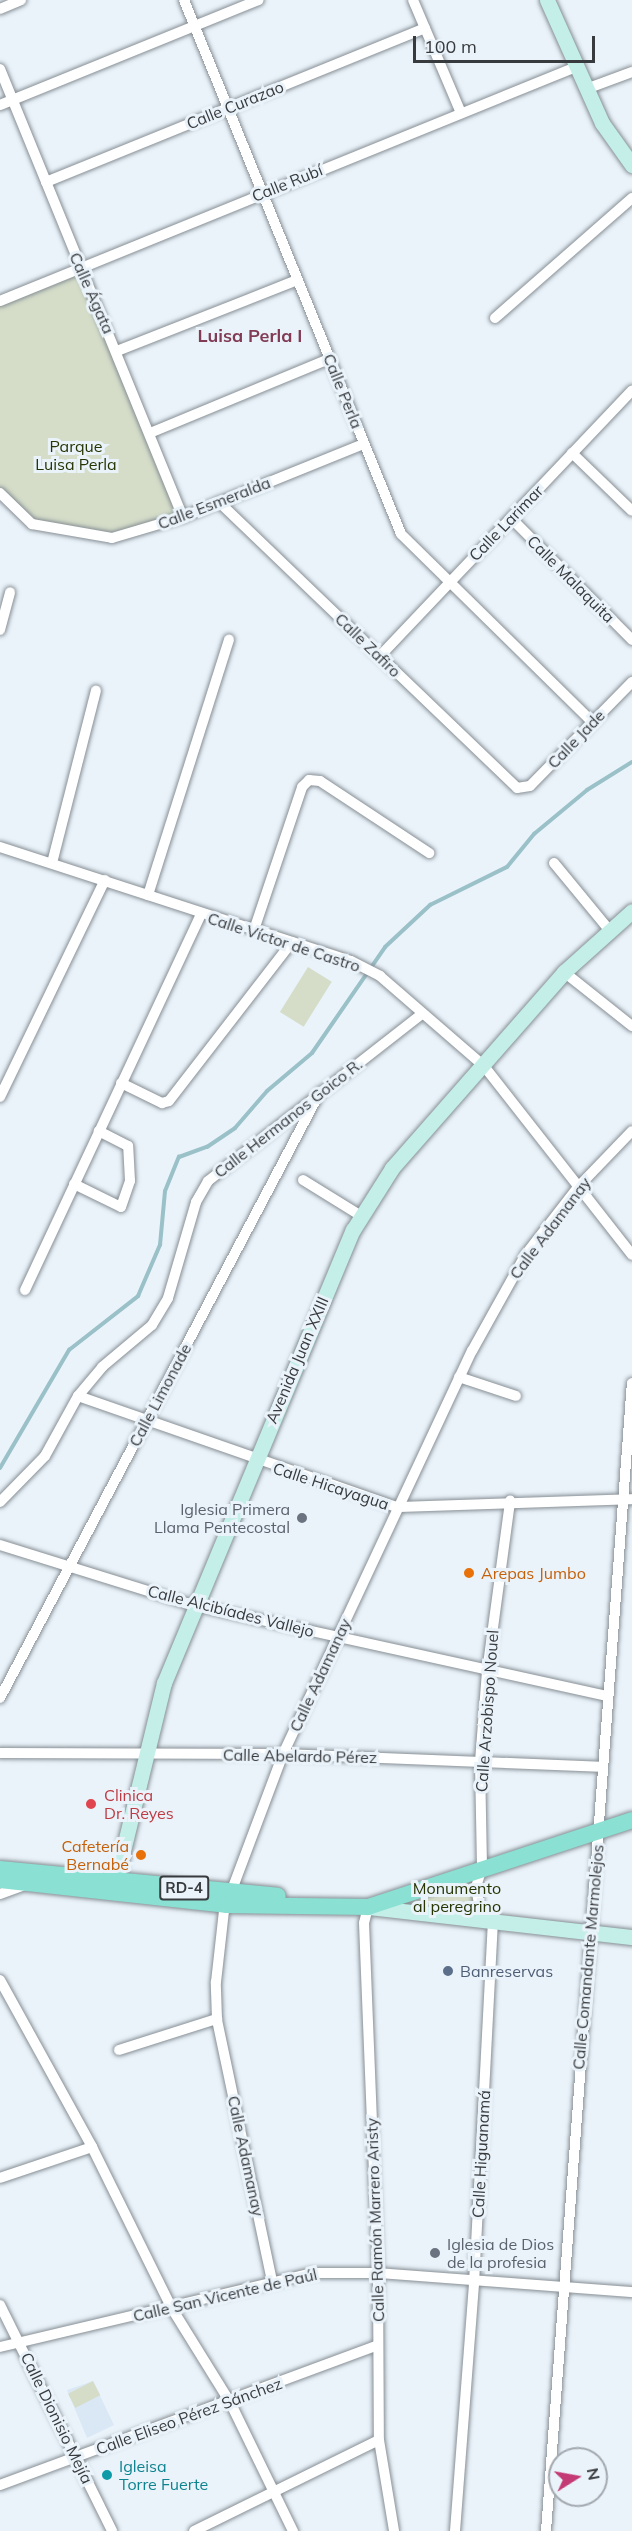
<!DOCTYPE html>
<html>
<head>
<meta charset="utf-8">
<style>
	body { margin:0 }
	#map { position:relative; width:632px; height:2531px; overflow:hidden; background:#eaf3fa; font-family:Mulish,sans-serif }
	div>[style] { position:absolute }
	.built>* { inset:0; background:#dae8f5 }
	.green>* { inset:0; background:#d5ddc9; transform-origin:0 0 }
	.stream>* { height:4px; margin:-2px; padding:0 2px; transform-origin:2px; border-radius:2px; background:#9ac0c8 }
	.roads { filter:drop-shadow(0 0 2px #878f95) drop-shadow(0 0 2px #878f95) }
	.street>* { height:10px; margin:-5px; padding:0 5px; transform-origin:5px; border-radius:5px; background:#fff }
	.secondary>* { height:15px; margin:-7.5px; padding:0 7.5px; transform-origin:7.5px; border-radius:7.5px; background:#c4efe8 }
	.primary>* { height:16px; margin:-8px; padding:0 8px; transform-origin:8px; border-radius:8px; background:#8ae0d2 }
	.dots>* { width:16px; height:16px; translate:-50% -50%; box-sizing:border-box; border:3px solid #eaf3fa; border-radius:50% }
	span { translate:-50% -50%; white-space:nowrap; text-align:center; line-height:1.15; -webkit-text-stroke:6px #eaf3fa; paint-order:stroke }
	.shield-label span { padding:2px 4px; background:#eaf3fa; border:2px solid; border-radius:4px; -webkit-text-stroke-width:0 }
	.shield-label { font-size:15px; color:#383b3e; font-weight:700 }
	.street-label { font-size:16px; color:#383b3e }
	.park-label { font-size:16px; color:#273504 }
	.worship-label { font-size:16px; color:#5b616d }
	.right { translate:-100% -50%; text-align:right }
	.left { translate:0 -50%; text-align:left }
	.food-label { font-size:16px; color:#c56008 }
	.health-label { font-size:16px; color:#be3a42 }
	.service-label { font-size:16px; color:#4e5e75 }
	.culture-label { font-size:16px; color:#0d838f }
	.neighbourhood-label { font-size:18px; color:#813b54; font-weight:700 }
	.north { position:absolute; left:548px; top:2447px; width:60px; height:60px; box-sizing:border-box; background:#eaf3fa; border:2px solid #a3a9af; border-radius:50%; rotate:79deg; font-size:16px; font-weight:700; line-height:24px; text-align:center; color:#383b3e }
	.north::after { content:''; display:block; margin:auto; width:21px; height:27px; background:#c33a74; clip-path:polygon(50% 0,100% 100%,50% 72%,0 100%) }
	.scale { position:absolute; left:413px; top:36px; width:182px; height:27px; box-sizing:border-box; border:3px solid #383b3e; border-top:0; padding-left:8px; font-size:18px; line-height:21px; white-space:nowrap; color:#383b3e; -webkit-text-stroke:4px #eaf3fa; paint-order:stroke }
</style>
</head>
<body>
<div id="map">
	<div class="built">
		<div style="clip-path:polygon(93px 2381px,114px 2425px,87px 2438px,67px 2390px)"></div>
	</div>
	<div class="green">
		<div style="clip-path:polygon(81px 271px,183px 517px,112px 538px,32px 524px,0 493px,0 301px)"></div>
		<div style="left:308px;top:967px;width:28px;height:53px;rotate:32deg"></div>
		<div style="clip-path:polygon(481px 1872px,482px 1921px,368px 1907px)"></div>
		<div style="left:93px;top:2381px;width:16px;height:28px;rotate:63deg"></div>
	</div>
	<div class="stream">
		<div style="left:0;top:1468px;width:137px;rotate:-59.7deg"></div>
		<div style="left:69px;top:1350px;width:88px;rotate:-38deg"></div>
		<div style="left:138px;top:1296px;width:56px;rotate:-66.7deg"></div>
		<div style="left:160px;top:1245px;width:54px;rotate:-84.7deg"></div>
		<div style="left:165px;top:1191px;width:37px;rotate:-68deg"></div>
		<div style="left:179px;top:1157px;width:30px;rotate:-20deg"></div>
		<div style="left:207px;top:1147px;width:34px;rotate:-34deg"></div>
		<div style="left:235px;top:1128px;width:49px;rotate:-49.1deg"></div>
		<div style="left:267px;top:1091px;width:59px;rotate:-40.2deg"></div>
		<div style="left:312px;top:1053px;width:129px;rotate:-55.4deg"></div>
		<div style="left:385px;top:947px;width:62px;rotate:-43deg"></div>
		<div style="left:430px;top:905px;width:86px;rotate:-26.3deg"></div>
		<div style="left:507px;top:867px;width:43px;rotate:-50.7deg"></div>
		<div style="left:534px;top:834px;width:69px;rotate:-39.7deg"></div>
		<div style="left:587px;top:790px;width:53px;rotate:-31.9deg"></div>
	</div>
	<div class="roads">
		<div class="street">
			<div style="left:184px;top:0;width:576px;rotate:67.88deg"></div>
			<div style="left:401px;top:534px;width:268px;rotate:44.5deg"></div>
			<div style="left:413px;top:0;width:123px;rotate:67deg"></div>
			<div style="left:0;top:9px;width:23px;rotate:-23deg"></div>
			<div style="left:0;top:69px;width:484px;rotate:67.8deg"></div>
			<div style="left:586px;top:89px;width:49px;rotate:-20.3deg"></div>
			<div style="left:0;top:105px;width:279px;rotate:-22.1deg"></div>
			<div style="left:46px;top:182px;width:409px;rotate:-22.1deg"></div>
			<div style="left:0;top:301px;width:622px;rotate:-22.11deg"></div>
			<div style="left:495px;top:318px;width:182px;rotate:-41.2deg"></div>
			<div style="left:117px;top:351px;width:193px;rotate:-21.5deg"></div>
			<div style="left:150px;top:433px;width:194px;rotate:-22.5deg"></div>
			<div style="left:572px;top:453px;width:83px;rotate:44deg"></div>
			<div style="left:0;top:493px;width:45px;rotate:44.1deg"></div>
			<div style="left:32px;top:524px;width:81px;rotate:9.9deg"></div>
			<div style="left:112px;top:538px;width:74px;rotate:-16.5deg"></div>
			<div style="left:183px;top:517px;width:195px;rotate:-22deg"></div>
			<div style="left:219px;top:502px;width:413px;rotate:43.8deg"></div>
			<div style="left:517px;top:788px;width:13px;rotate:-9deg"></div>
			<div style="left:530px;top:786px;width:146px;rotate:-45.6deg"></div>
			<div style="left:511px;top:518px;width:172px;rotate:45.2deg"></div>
			<div style="left:0;top:630px;width:39px;rotate:-75deg"></div>
			<div style="left:380px;top:656px;width:366px;rotate:-46.5deg"></div>
			<div style="left:0;top:847px;width:369px;rotate:18deg"></div>
			<div style="left:351px;top:961px;width:33px;rotate:27deg"></div>
			<div style="left:380px;top:976px;width:138px;rotate:40.9deg"></div>
			<div style="left:484px;top:1066px;width:240px;rotate:51.9deg"></div>
			<div style="left:52px;top:863px;width:178px;rotate:-75.7deg"></div>
			<div style="left:554px;top:863px;width:88px;rotate:50.5deg"></div>
			<div style="left:148px;top:895px;width:268px;rotate:-72.4deg"></div>
			<div style="left:254px;top:930px;width:151px;rotate:-71.4deg"></div>
			<div style="left:302px;top:787px;width:10px;rotate:-45deg"></div>
			<div style="left:309px;top:780px;width:11px;rotate:5deg"></div>
			<div style="left:320px;top:781px;width:131px;rotate:33.4deg"></div>
			<div style="left:564px;top:972px;width:87px;rotate:38.5deg"></div>
			<div style="left:121px;top:1083px;width:46px;rotate:26deg"></div>
			<div style="left:162px;top:1103px;width:7px;rotate:-16deg"></div>
			<div style="left:169px;top:1101px;width:201px;rotate:-52.3deg"></div>
			<div style="left:0;top:1097px;width:241px;rotate:-64.2deg"></div>
			<div style="left:303px;top:1180px;width:68px;rotate:31.8deg"></div>
			<div style="left:74px;top:1184px;width:52px;rotate:26.1deg"></div>
			<div style="left:121px;top:1207px;width:28px;rotate:-71deg"></div>
			<div style="left:130px;top:1181px;width:35px;rotate:-93deg"></div>
			<div style="left:128px;top:1146px;width:33px;rotate:-153deg"></div>
			<div style="left:25px;top:1290px;width:415px;rotate:-64.9deg"></div>
			<div style="left:459px;top:1377px;width:60px;rotate:18.4deg"></div>
			<div style="left:78px;top:1396px;width:338px;rotate:19.2deg"></div>
			<div style="left:397px;top:1507px;width:235px;rotate:-1.9deg"></div>
			<div style="left:0;top:1502px;width:64px;rotate:-45.6deg"></div>
			<div style="left:45px;top:1456px;width:68px;rotate:-61.2deg"></div>
			<div style="left:78px;top:1396px;width:38px;rotate:-50deg"></div>
			<div style="left:102px;top:1367px;width:65px;rotate:-40deg"></div>
			<div style="left:152px;top:1325px;width:31px;rotate:-59deg"></div>
			<div style="left:168px;top:1298px;width:100px;rotate:-73.7deg"></div>
			<div style="left:196px;top:1202px;width:24px;rotate:-60deg"></div>
			<div style="left:208px;top:1181px;width:271px;rotate:-38deg"></div>
			<div style="left:0;top:1545px;width:202px;rotate:17.3deg"></div>
			<div style="left:193px;top:1605px;width:423px;rotate:12.4deg"></div>
			<div style="left:0;top:1698px;width:685px;rotate:-62.16deg"></div>
			<div style="left:0;top:1753px;width:283px;rotate:0.2deg"></div>
			<div style="left:283px;top:1754px;width:317px;rotate:2.3deg"></div>
			<div style="left:0;top:1894px;width:27px;rotate:-20deg"></div>
			<div style="left:368px;top:1907px;width:16px;rotate:104deg"></div>
			<div style="left:364px;top:1923px;width:350px;rotate:87.7deg"></div>
			<div style="left:378px;top:2273px;width:167px;rotate:89.7deg"></div>
			<div style="left:379px;top:2440px;width:92px;rotate:80.6deg"></div>
			<div style="left:482px;top:1921px;width:35px;rotate:-100deg"></div>
			<div style="left:476px;top:1887px;width:21px;rotate:-73deg"></div>
			<div style="left:482px;top:1867px;width:105px;rotate:-91.1deg"></div>
			<div style="left:480px;top:1762px;width:90px;rotate:-85.6deg"></div>
			<div style="left:487px;top:1672px;width:173px;rotate:-82.3deg"></div>
			<div style="left:0;top:1980px;width:191px;rotate:61.1deg"></div>
			<div style="left:92px;top:2147px;width:178px;rotate:63.7deg"></div>
			<div style="left:171px;top:2307px;width:112px;rotate:58.2deg"></div>
			<div style="left:230px;top:2402px;width:144px;rotate:64deg"></div>
			<div style="left:119px;top:2050px;width:103px;rotate:-17.6deg"></div>
			<div style="left:0;top:2178px;width:97px;rotate:-18.6deg"></div>
			<div style="left:272px;top:2281px;width:268px;rotate:-101.9deg"></div>
			<div style="left:217px;top:2019px;width:37px;rotate:-92deg"></div>
			<div style="left:216px;top:1982px;width:71px;rotate:-83.6deg"></div>
			<div style="left:224px;top:1911px;width:168px;rotate:-69.4deg"></div>
			<div style="left:283px;top:1754px;width:445px;rotate:-64.9deg"></div>
			<div style="left:472px;top:1351px;width:111px;rotate:-60.9deg"></div>
			<div style="left:526px;top:1254px;width:86px;rotate:-52.1deg"></div>
			<div style="left:579px;top:1186px;width:76px;rotate:-46.1deg"></div>
			<div style="left:0;top:2305px;width:252px;rotate:63.6deg"></div>
			<div style="left:0;top:2347px;width:322px;rotate:-13.3deg"></div>
			<div style="left:313px;top:2273px;width:65px"></div>
			<div style="left:378px;top:2273px;width:255px;rotate:4.3deg"></div>
			<div style="left:0;top:2485px;width:403px;rotate:-20.3deg"></div>
			<div style="left:194px;top:2531px;width:206px;rotate:-26.2deg"></div>
			<div style="left:455px;top:2531px;width:249px;rotate:-85.6deg"></div>
			<div style="left:474px;top:2283px;width:362px;rotate:-87deg"></div>
			<div style="left:546px;top:2531px;width:1151px;rotate:-85.72deg"></div>
		</div>
		<div class="secondary">
			<div style="left:547px;top:0;width:135px;rotate:65.9deg"></div>
			<div style="left:602px;top:123px;width:52px;rotate:54.5deg"></div>
			<div style="left:113px;top:1892px;width:215px;rotate:-76.3deg"></div>
			<div style="left:164px;top:1683px;width:491px;rotate:-67.4deg"></div>
			<div style="left:353px;top:1230px;width:73px;rotate:-57.8deg"></div>
			<div style="left:392px;top:1168px;width:261px;rotate:-48.7deg"></div>
			<div style="left:564px;top:972px;width:91px;rotate:-41.9deg"></div>
			<div style="left:368px;top:1907px;width:266px;rotate:6.5deg"></div>
		</div>
		<div class="primary">
			<div style="left:0;top:1869px;width:279px;rotate:5.5deg"></div>
			<div style="left:0;top:1880px;width:227px;rotate:6.3deg"></div>
			<div style="left:226px;top:1905px;width:142px;rotate:0.8deg"></div>
			<div style="left:368px;top:1907px;width:278px;rotate:-18.2deg"></div>
		</div>
	</div>
	<div class="dots">
		<div style="left:302px;top:1518px;background:#6b7280"></div>
		<div style="left:469px;top:1573px;background:#e8710a"></div>
		<div style="left:91px;top:1804px;background:#e0444e"></div>
		<div style="left:141px;top:1855px;background:#e8710a"></div>
		<div style="left:448px;top:1971px;background:#5c6f8a"></div>
		<div style="left:435px;top:2253px;background:#6b7280"></div>
		<div style="left:107px;top:2475px;background:#0f9aa8"></div>
	</div>
	<div class="shield-label">
		<span style="left:184px;top:1888px">RD-4</span>
	</div>
	<div class="street-label">
		<span style="left:235px;top:105px;rotate:-22deg">Calle Curazao</span>
		<span style="left:287px;top:183px;rotate:-22deg">Calle Rubí</span>
		<span style="left:92px;top:293px;rotate:66deg">Calle Ágata</span>
		<span style="left:343px;top:391px;rotate:68deg">Calle Perla</span>
		<span style="left:214px;top:503px;rotate:-21deg">Calle Esmeralda</span>
		<span style="left:506px;top:523px;rotate:-46deg">Calle Larimar</span>
		<span style="left:571px;top:579px;rotate:45deg">Calle Malaquita</span>
		<span style="left:368px;top:645px;rotate:44deg">Calle Zafiro</span>
		<span style="left:576px;top:739px;rotate:-46deg">Calle Jade</span>
		<span style="left:284px;top:942px;rotate:18deg">Calle Víctor de Castro</span>
		<span style="left:288px;top:1118px;rotate:-38deg">Calle Hermanos Goico R.</span>
		<span style="left:550px;top:1228px;rotate:-53deg">Calle Adamanay</span>
		<span style="left:297px;top:1360px;rotate:-67deg">Avenida Juan XXIII</span>
		<span style="left:160px;top:1395px;rotate:-62deg">Calle Limonade</span>
		<span style="left:331px;top:1486px;rotate:18deg">Calle Hicayagua</span>
		<span style="left:231px;top:1611px;rotate:14deg">Calle Alcibíades Vallejo</span>
		<span style="left:320px;top:1675px;rotate:-65deg">Calle Adamanay</span>
		<span style="left:487px;top:1711px;rotate:-86deg">Calle Arzobispo Nouel</span>
		<span style="left:300px;top:1756px;rotate:1deg">Calle Abelardo Pérez</span>
		<span style="left:588px;top:1957px;rotate:-85deg">Calle Comandante Marmolejos</span>
		<span style="left:481px;top:2154px;rotate:-87deg">Calle Higuanamá</span>
		<span style="left:246px;top:2156px;rotate:78deg">Calle Adamanay</span>
		<span style="left:375px;top:2220px;rotate:-92deg">Calle Ramón Marrero Aristy</span>
		<span style="left:225px;top:2295px;rotate:-13deg">Calle San Vicente de Paúl</span>
		<span style="left:189px;top:2416px;rotate:-20deg">Calle Eliseo Pérez Sánchez</span>
		<span style="left:57px;top:2418px;rotate:64deg">Calle Dionisio Mejía</span>
	</div>
	<div class="park-label">
		<span style="left:76px;top:455px">Parque<br>Luisa Perla</span>
		<span style="left:457px;top:1897px">Monumento<br>al peregrino</span>
	</div>
	<div class="worship-label">
		<span class="right" style="left:290px;top:1518px">Iglesia Primera<br>Llama Pentecostal</span>
		<span class="left" style="left:447px;top:2253px">Iglesia de Dios<br>de la profesia</span>
	</div>
	<div class="food-label">
		<span class="left" style="left:481px;top:1573px">Arepas Jumbo</span>
		<span class="right" style="left:129px;top:1855px">Cafetería<br>Bernabé</span>
	</div>
	<div class="health-label">
		<span class="left" style="left:104px;top:1804px">Clinica<br>Dr. Reyes</span>
	</div>
	<div class="service-label">
		<span class="left" style="left:460px;top:1971px">Banreservas</span>
	</div>
	<div class="culture-label">
		<span class="left" style="left:119px;top:2475px">Igleisa<br>Torre Fuerte</span>
	</div>
	<div class="neighbourhood-label">
		<span style="left:250px;top:336px">Luisa Perla I</span>
	</div>
	<div class="north">N</div>
	<div class="scale">100 m</div>
</div>
</body>
</html>
